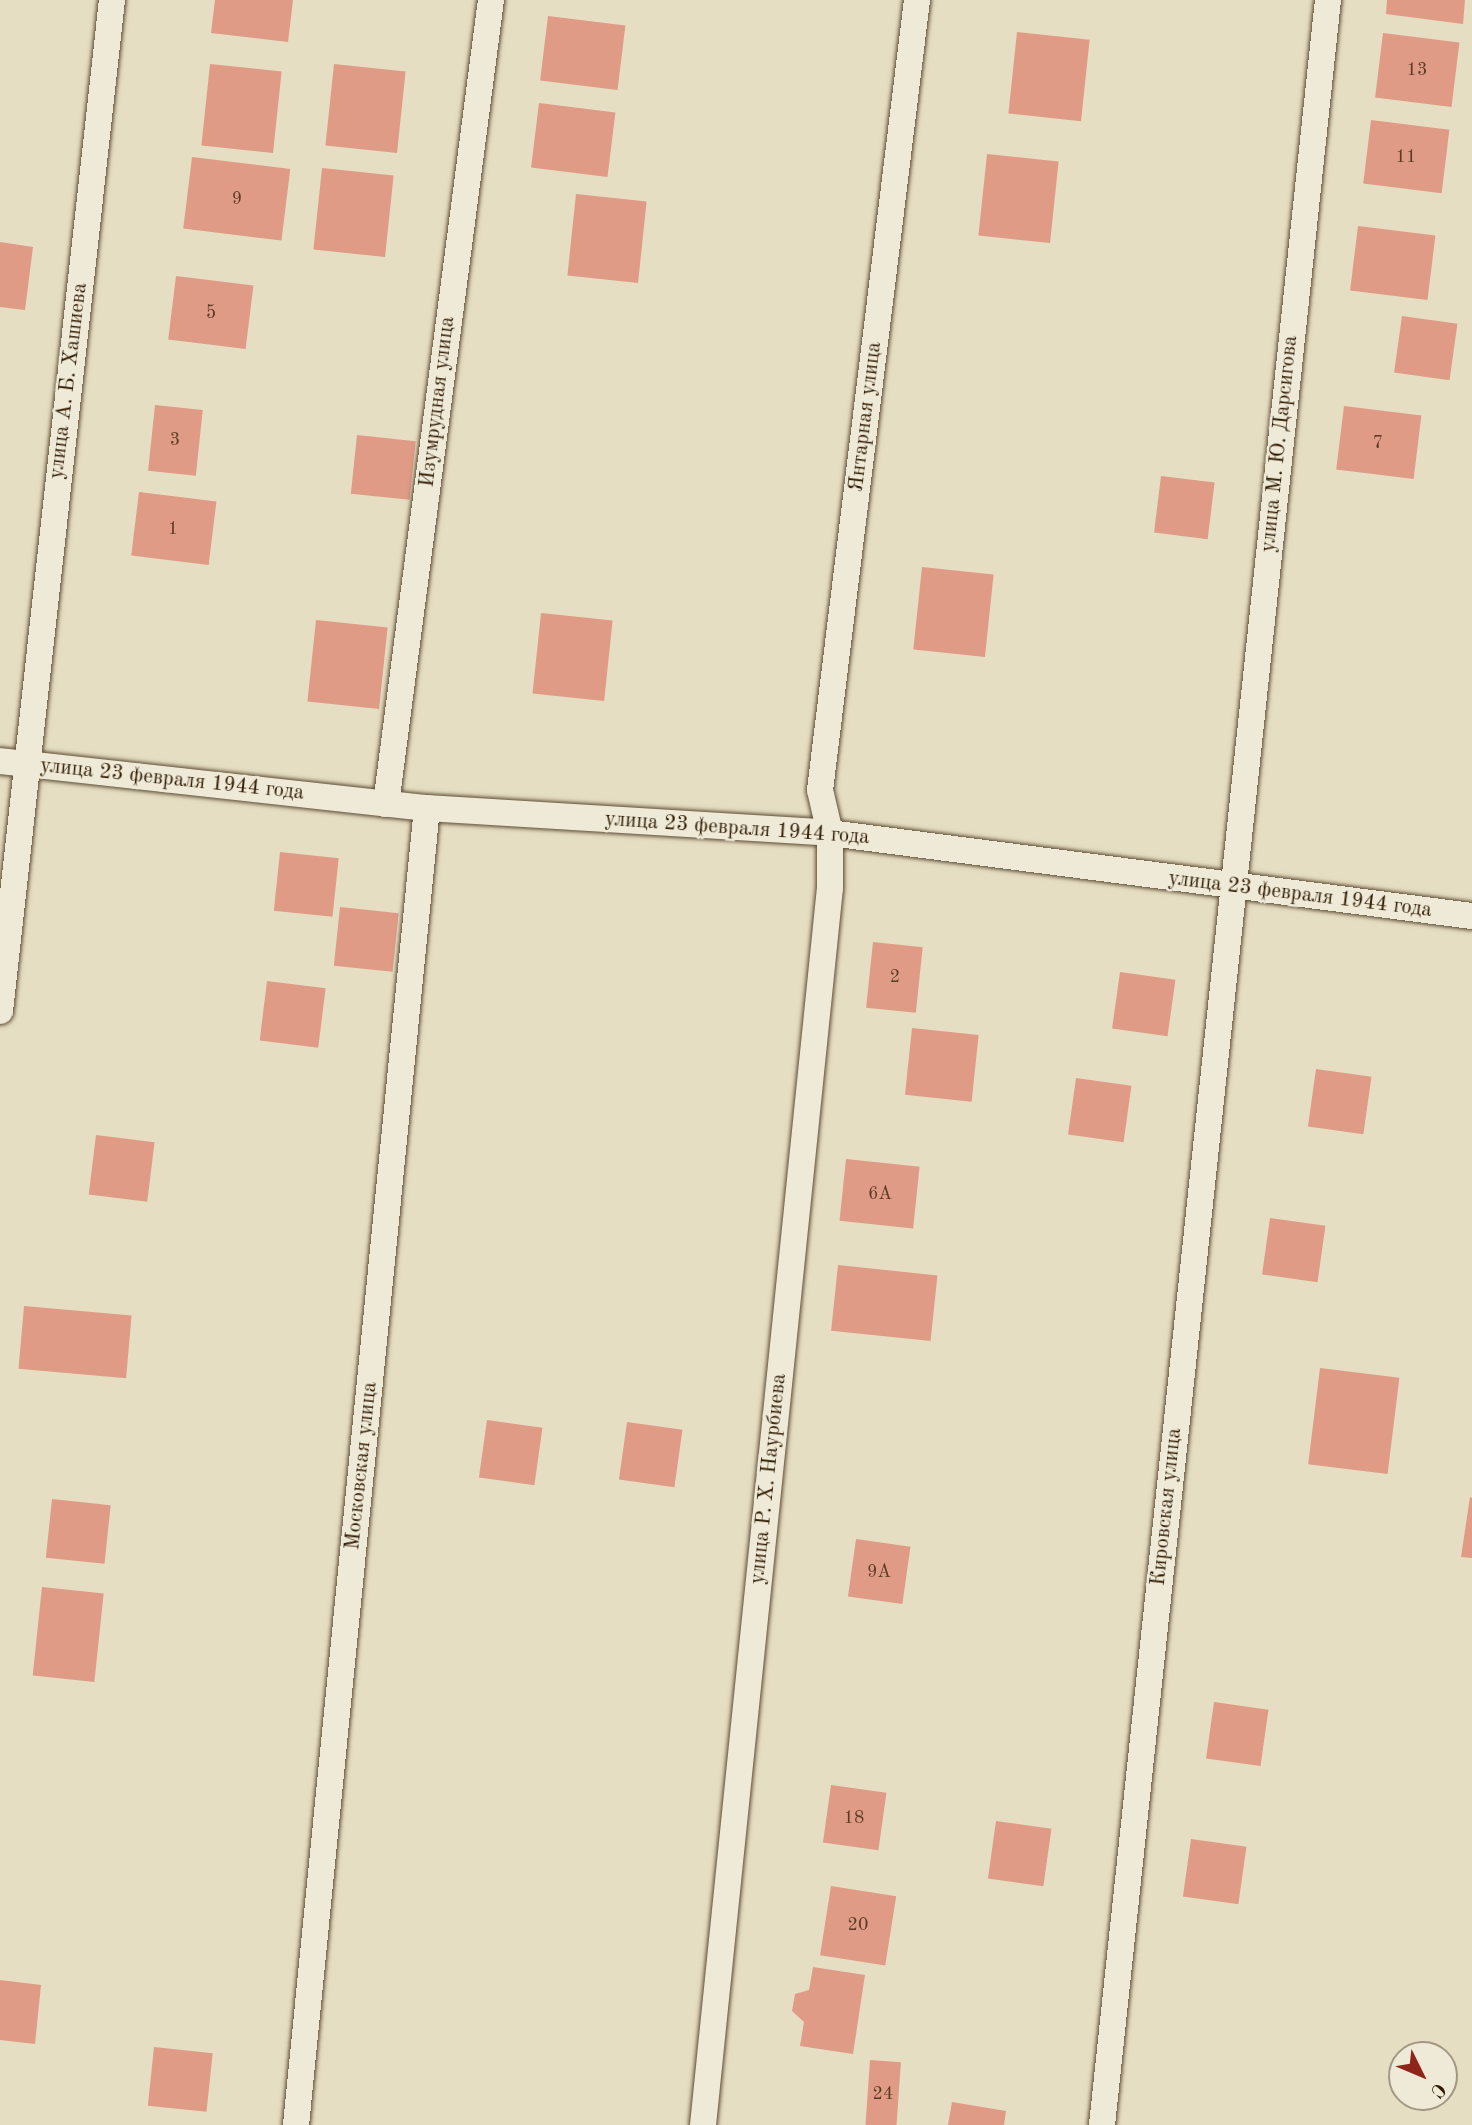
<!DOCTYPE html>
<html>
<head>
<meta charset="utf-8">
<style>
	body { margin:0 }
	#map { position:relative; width:1472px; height:2125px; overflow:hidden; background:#e6dec3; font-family:"Old Standard TT",serif }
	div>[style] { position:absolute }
	.building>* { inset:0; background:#df9b85; transform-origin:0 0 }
	.roads { filter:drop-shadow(0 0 2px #5d4c32) drop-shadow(0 0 2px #5d4c32) }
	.minor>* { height:26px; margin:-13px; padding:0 13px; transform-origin:13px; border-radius:13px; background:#efead8 }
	span { translate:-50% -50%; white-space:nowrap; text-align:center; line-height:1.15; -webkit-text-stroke:5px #efead8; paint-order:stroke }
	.number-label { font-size:18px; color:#5b3b23 }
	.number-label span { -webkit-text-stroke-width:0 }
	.street-label { font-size:21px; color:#2f1b02 }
	.north { position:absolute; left:1388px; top:2041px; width:70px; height:70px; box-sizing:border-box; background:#efead8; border:2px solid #a29782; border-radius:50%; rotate:133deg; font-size:19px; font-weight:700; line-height:28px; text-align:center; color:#2f1b02 }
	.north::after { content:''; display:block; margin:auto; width:24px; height:32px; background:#8f2418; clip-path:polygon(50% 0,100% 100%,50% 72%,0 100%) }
</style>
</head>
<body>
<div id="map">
	<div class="building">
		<div style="clip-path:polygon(215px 0,293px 0,288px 42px,211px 33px)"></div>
		<div style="clip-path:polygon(1387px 0,1465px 0,1463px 24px,1386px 14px)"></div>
		<div style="left:548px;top:16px;width:78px;height:65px;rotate:7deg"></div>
		<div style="left:1017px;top:32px;width:73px;height:82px;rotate:6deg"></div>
		<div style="left:1383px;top:33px;width:77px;height:65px;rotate:7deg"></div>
		<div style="left:210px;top:64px;width:72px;height:82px;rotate:6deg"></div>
		<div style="left:334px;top:64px;width:72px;height:82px;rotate:6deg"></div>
		<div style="left:539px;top:103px;width:77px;height:65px;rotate:7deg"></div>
		<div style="left:1371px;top:120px;width:79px;height:64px;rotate:7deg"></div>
		<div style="left:987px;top:154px;width:72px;height:82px;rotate:6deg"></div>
		<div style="left:192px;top:157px;width:99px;height:72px;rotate:7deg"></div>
		<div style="left:322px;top:168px;width:72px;height:82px;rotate:6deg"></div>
		<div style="left:576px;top:194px;width:71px;height:82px;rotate:6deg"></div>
		<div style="left:1358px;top:226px;width:78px;height:65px;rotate:7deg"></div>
		<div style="clip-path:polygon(0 242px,33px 247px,25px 310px,0 307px)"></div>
		<div style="left:176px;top:276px;width:78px;height:64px;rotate:7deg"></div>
		<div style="left:1402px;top:316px;width:56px;height:57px;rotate:8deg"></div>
		<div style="left:155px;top:405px;width:48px;height:66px;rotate:6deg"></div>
		<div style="left:1344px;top:406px;width:78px;height:64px;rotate:7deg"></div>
		<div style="left:357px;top:435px;width:59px;height:59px;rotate:6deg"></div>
		<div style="left:1161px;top:476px;width:54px;height:57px;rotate:7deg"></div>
		<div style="left:139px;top:492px;width:78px;height:64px;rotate:7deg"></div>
		<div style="left:922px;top:567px;width:72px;height:83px;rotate:6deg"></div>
		<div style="left:541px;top:613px;width:72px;height:81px;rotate:6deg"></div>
		<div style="left:316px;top:620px;width:72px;height:82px;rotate:6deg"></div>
		<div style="left:280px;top:852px;width:59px;height:59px;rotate:6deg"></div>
		<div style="left:340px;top:907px;width:59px;height:59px;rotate:6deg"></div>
		<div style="left:873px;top:942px;width:50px;height:66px;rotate:6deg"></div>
		<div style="left:1120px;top:972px;width:56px;height:57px;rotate:8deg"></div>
		<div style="left:267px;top:981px;width:59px;height:60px;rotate:7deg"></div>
		<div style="left:912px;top:1028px;width:67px;height:67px;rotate:6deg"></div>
		<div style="left:1316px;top:1069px;width:56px;height:58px;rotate:8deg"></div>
		<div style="left:1076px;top:1078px;width:56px;height:57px;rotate:8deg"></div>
		<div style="left:96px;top:1135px;width:59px;height:60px;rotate:7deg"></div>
		<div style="left:846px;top:1159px;width:74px;height:62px;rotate:6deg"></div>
		<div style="left:1270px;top:1218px;width:56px;height:57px;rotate:8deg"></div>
		<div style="left:838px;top:1265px;width:100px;height:66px;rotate:6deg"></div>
		<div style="left:24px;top:1306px;width:108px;height:63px;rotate:5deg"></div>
		<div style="left:1320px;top:1368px;width:80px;height:97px;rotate:7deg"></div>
		<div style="left:487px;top:1420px;width:56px;height:58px;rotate:8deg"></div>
		<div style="left:627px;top:1422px;width:56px;height:58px;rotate:8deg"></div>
		<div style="clip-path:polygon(1470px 1497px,1472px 1498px,1472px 1558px,1461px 1557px)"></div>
		<div style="left:52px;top:1499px;width:59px;height:59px;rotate:6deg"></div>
		<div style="left:856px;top:1539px;width:55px;height:58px;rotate:8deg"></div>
		<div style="left:42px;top:1587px;width:62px;height:89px;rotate:6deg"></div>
		<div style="left:1214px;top:1702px;width:55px;height:57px;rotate:8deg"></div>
		<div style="left:831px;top:1785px;width:56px;height:58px;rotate:8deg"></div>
		<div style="left:996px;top:1821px;width:56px;height:58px;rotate:8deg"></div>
		<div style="left:1191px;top:1839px;width:56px;height:58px;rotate:8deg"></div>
		<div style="left:831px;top:1886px;width:66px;height:70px;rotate:9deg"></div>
		<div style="clip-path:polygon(813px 1967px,865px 1975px,853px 2054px,800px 2046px,804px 2022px,792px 2011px,795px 1994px,809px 1990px)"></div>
		<div style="clip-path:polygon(0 1980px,41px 1985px,35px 2044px,0 2040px)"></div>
		<div style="left:154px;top:2047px;width:59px;height:59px;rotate:6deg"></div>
		<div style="left:870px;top:2060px;width:31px;height:65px;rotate:4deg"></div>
		<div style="clip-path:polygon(952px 2102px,1006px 2111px,1004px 2125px,948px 2125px)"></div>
	</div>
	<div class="roads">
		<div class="minor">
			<div style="left:0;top:761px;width:430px;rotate:6.3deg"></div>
			<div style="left:427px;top:808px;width:404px;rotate:3.5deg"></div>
			<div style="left:830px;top:833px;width:647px;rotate:7.37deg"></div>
			<div style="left:386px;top:804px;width:811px;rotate:-82.56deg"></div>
			<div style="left:0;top:1011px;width:1017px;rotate:-83.68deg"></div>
			<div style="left:296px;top:2125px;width:1323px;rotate:-84.32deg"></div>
			<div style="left:703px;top:2125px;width:1244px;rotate:-84.14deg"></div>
			<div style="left:830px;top:888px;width:55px;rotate:-90deg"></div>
			<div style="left:830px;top:833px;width:44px;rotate:-103.1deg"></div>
			<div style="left:820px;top:790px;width:796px;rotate:-83deg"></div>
			<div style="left:1102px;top:2125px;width:2137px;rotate:-83.93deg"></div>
		</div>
	</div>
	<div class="number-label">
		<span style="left:1417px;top:70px">13</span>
		<span style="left:1406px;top:157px">11</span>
		<span style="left:237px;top:199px">9</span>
		<span style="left:211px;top:313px">5</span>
		<span style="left:175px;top:440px">3</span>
		<span style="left:1378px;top:443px">7</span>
		<span style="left:173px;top:529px">1</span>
		<span style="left:895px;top:977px">2</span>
		<span style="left:880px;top:1194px">6А</span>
		<span style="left:879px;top:1572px">9А</span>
		<span style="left:854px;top:1818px">18</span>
		<span style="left:858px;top:1925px">20</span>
		<span style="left:883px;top:2094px">24</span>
	</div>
	<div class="street-label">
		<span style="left:69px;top:381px;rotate:-83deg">улица А. Б. Хашиева</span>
		<span style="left:438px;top:402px;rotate:-83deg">Изумрудная улица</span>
		<span style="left:866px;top:417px;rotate:-83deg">Янтарная улица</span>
		<span style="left:1280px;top:444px;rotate:-84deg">улица М. Ю. Дарсигова</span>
		<span style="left:172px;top:780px;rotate:6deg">улица 23 февраля 1944 года</span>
		<span style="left:737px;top:829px;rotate:4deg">улица 23 февраля 1944 года</span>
		<span style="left:1300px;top:895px;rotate:7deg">улица 23 февраля 1944 года</span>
		<span style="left:362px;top:1466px;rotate:-84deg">Московская улица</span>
		<span style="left:769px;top:1479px;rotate:-84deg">улица Р. Х. Наурбиева</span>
		<span style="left:1167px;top:1507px;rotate:-84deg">Кировская улица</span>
	</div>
	<div class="north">С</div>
</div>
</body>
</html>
